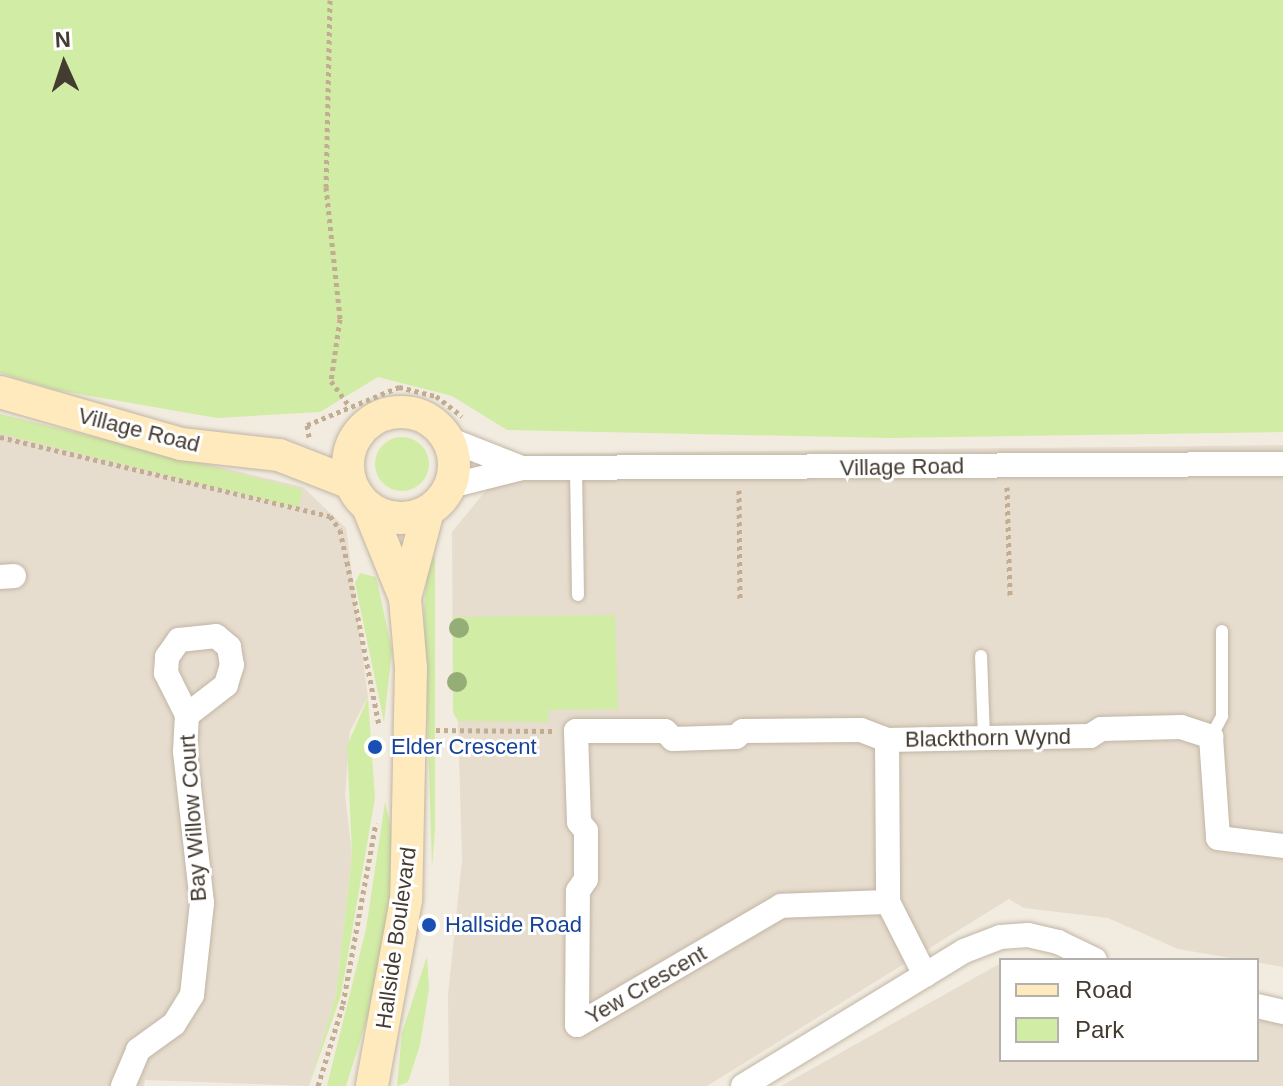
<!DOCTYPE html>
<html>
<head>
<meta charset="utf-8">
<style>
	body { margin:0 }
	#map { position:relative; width:1283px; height:1086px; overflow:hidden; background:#f2ece0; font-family:Arial,sans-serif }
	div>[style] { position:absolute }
	.residential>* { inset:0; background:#e7ddce }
	.green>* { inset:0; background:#d1eca4; transform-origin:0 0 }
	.round { border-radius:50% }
	.path>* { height:5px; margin-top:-2.5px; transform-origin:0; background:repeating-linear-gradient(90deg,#c2ad92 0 4px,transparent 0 8px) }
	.roads { filter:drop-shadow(0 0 2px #c1b5a5) drop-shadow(0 0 2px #c1b5a5) }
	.lane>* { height:12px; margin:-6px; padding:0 6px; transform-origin:6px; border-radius:6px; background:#fff }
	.street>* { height:24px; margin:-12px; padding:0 12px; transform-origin:12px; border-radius:12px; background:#fff }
	.secondary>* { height:32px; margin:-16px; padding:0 16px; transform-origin:16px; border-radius:16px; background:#ffeabe }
	.secondary>.ring { margin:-16px; padding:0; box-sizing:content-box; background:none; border:32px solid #ffeabe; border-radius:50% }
	.trees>* { width:20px; height:20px; margin:-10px; border-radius:50%; background:#95ad76 }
	.dots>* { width:22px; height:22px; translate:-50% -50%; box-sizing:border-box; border:4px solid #fff; border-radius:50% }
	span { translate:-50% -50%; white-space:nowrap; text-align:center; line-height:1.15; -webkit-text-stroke:6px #fff; paint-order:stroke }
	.street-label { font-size:22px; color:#443b31 }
	.transit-label { font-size:22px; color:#164399 }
	.left { translate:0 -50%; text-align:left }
	.legend { position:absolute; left:999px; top:958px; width:260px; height:104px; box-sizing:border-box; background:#fff; border:2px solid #b4b1ad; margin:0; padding:10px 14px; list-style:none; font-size:24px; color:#443b31 }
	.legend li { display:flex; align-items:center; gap:16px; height:40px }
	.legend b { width:40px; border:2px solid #b4b1ad }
	.north { position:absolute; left:24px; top:24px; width:80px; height:80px; -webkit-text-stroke:6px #fff; paint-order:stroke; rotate:357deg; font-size:22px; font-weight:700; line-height:32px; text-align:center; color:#443b31 }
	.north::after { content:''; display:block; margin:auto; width:28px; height:36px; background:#443b31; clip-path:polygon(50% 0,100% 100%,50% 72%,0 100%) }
</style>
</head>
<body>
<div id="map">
	<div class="residential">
		<div style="clip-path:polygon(0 414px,303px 487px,346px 528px,368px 697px,350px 731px,345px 795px,352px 854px,336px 995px,309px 1086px,145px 1080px,144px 1086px,0 1086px)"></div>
		<div style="clip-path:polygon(1283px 445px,1283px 967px,1178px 949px,1108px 918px,1024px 908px,1009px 899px,707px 1086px,449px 1086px,448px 995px,462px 860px,458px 721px,453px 712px,452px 532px,516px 454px)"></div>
		<div style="clip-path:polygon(1001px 963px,1001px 1060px,1257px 1060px,1257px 1018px,1283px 1024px,1283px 1086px,781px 1086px)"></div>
	</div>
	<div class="green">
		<div style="clip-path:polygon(0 0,1283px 0,1283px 432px,889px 438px,507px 430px,452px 396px,378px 377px,320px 412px,217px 418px,56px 390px,0 373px)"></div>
		<div style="left:0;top:414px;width:312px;height:19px;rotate:14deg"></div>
		<div class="round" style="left:375px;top:437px;width:54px;height:54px"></div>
		<div style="clip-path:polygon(435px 555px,435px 829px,432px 868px,424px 611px,427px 570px)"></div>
		<div style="clip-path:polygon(360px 573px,376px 577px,392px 650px,384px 722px,355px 583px)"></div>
		<div style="clip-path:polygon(615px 615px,618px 709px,548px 710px,548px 722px,458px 721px,453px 712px,453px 617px)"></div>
		<div style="clip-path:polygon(368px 698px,375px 798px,341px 995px,309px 1086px,336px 995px,352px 854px,347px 746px)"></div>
		<div style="clip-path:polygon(385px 802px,396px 850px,380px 978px,346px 1086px,327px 1086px,366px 929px)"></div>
		<div style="clip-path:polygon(427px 956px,429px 989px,420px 1045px,408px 1082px,397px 1086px,402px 1033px)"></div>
	</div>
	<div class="path">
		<div style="left:330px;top:0;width:187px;rotate:91.2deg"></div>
		<div style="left:326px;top:187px;width:133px;rotate:83.9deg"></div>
		<div style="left:340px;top:319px;width:63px;rotate:98.3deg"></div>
		<div style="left:331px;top:381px;width:32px;rotate:54deg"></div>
		<div style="left:0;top:437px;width:339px;rotate:13.5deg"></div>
		<div style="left:330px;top:516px;width:17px;rotate:54deg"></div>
		<div style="left:340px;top:530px;width:33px;rotate:78deg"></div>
		<div style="left:347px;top:562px;width:166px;rotate:78.9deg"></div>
		<div style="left:309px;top:437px;width:12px;rotate:-99deg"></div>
		<div style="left:307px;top:425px;width:100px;rotate:-22.4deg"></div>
		<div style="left:399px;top:387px;width:38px;rotate:14deg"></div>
		<div style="left:436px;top:396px;width:33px;rotate:38deg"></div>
		<div style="left:1007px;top:487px;width:110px;rotate:88.4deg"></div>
		<div style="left:739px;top:490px;width:111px;rotate:89.5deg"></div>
		<div style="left:436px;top:730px;width:118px;rotate:0.5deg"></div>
		<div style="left:318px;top:1086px;width:86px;rotate:-73deg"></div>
		<div style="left:343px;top:1004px;width:184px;rotate:-79.7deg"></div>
	</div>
	<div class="roads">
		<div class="lane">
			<div style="left:576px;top:468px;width:127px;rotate:89.1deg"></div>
			<div style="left:981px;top:656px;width:81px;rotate:87.9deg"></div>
			<div style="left:1211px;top:737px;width:24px;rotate:-62deg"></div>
			<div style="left:1222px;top:716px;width:85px;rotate:-90deg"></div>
		</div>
		<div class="street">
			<div style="left:448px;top:439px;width:79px;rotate:21.4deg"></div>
			<div style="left:450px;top:486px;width:74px;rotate:-14deg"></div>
			<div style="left:522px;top:468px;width:761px;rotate:-0.3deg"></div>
			<div style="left:0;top:577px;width:14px;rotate:-4deg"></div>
			<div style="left:887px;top:740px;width:162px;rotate:89.6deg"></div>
			<div style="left:888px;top:902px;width:82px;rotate:63.1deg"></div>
			<div style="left:888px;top:902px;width:107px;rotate:177.9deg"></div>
			<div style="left:781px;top:906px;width:236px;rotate:149.7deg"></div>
			<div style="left:577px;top:1025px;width:134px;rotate:-89.6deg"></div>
			<div style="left:578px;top:891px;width:14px;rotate:-56deg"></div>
			<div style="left:586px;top:879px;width:48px;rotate:-90deg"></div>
			<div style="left:586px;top:831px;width:11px;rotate:-128deg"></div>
			<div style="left:579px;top:822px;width:91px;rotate:-91.9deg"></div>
			<div style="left:576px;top:731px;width:89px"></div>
			<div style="left:665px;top:731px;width:11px;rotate:45deg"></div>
			<div style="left:673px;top:739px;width:63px;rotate:-1.8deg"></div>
			<div style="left:736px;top:737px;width:9px;rotate:-41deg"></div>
			<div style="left:743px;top:731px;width:118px;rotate:-0.5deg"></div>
			<div style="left:861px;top:730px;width:28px;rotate:21deg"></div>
			<div style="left:887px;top:740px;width:203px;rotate:-1.1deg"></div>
			<div style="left:1090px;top:736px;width:13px;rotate:-32deg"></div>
			<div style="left:1101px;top:729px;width:80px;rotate:-1.4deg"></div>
			<div style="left:1181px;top:727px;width:32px;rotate:18deg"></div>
			<div style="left:1211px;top:737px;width:101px;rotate:86deg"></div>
			<div style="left:1218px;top:838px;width:65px;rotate:7deg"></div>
			<div style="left:1257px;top:1006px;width:27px;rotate:13deg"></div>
			<div style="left:123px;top:1086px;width:39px;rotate:-67deg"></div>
			<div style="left:138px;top:1050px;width:44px;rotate:-35.8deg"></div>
			<div style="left:174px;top:1024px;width:34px;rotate:-58deg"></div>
			<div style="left:192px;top:995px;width:93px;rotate:-83.8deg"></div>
			<div style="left:202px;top:903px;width:152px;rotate:-96.4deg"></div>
			<div style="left:185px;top:752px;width:37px;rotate:-87deg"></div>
			<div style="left:187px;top:715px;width:47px;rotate:-116.6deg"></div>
			<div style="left:166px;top:673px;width:16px;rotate:-86deg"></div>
			<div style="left:167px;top:657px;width:21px;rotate:-55deg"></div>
			<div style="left:179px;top:640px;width:37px;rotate:-6deg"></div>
			<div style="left:216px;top:636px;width:17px;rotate:40deg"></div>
			<div style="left:229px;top:647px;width:18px;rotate:81deg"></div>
			<div style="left:232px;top:665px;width:21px;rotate:107deg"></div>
			<div style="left:226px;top:685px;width:49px;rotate:142.4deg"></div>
			<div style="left:743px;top:1086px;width:259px;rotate:-31.4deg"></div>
			<div style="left:964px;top:951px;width:39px;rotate:-21deg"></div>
			<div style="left:1000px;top:937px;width:28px;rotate:-4deg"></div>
			<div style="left:1028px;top:935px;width:31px;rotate:13deg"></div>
			<div style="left:1058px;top:942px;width:41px;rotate:25.9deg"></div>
		</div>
		<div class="secondary">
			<div style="left:0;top:392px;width:188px;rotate:16deg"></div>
			<div style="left:181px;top:444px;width:99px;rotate:6.4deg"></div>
			<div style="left:279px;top:455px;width:77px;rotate:21.3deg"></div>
			<div class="ring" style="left:348px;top:412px;width:74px;height:74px"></div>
			<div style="left:368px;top:507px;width:98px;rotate:67.9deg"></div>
			<div style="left:405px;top:598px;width:70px;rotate:85.1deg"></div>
			<div style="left:411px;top:668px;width:232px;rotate:91.2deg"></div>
			<div style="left:406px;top:900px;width:189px;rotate:100.4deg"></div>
			<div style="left:405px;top:598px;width:90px;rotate:-75.2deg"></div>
		</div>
	</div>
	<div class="trees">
		<div style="left:459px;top:628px"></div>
		<div style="left:457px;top:682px"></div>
	</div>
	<div class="dots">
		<div style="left:375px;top:747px;background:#1a4fb4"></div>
		<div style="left:429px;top:925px;background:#1a4fb4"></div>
	</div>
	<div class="street-label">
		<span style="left:139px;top:430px;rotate:14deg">Village Road</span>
		<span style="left:902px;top:467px;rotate:-1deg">Village Road</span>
		<span style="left:988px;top:738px;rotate:-1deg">Blackthorn Wynd</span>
		<span style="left:193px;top:818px;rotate:-94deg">Bay Willow Court</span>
		<span style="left:396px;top:938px;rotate:-82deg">Hallside Boulevard</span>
		<span style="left:646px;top:985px;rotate:-30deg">Yew Crescent</span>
	</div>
	<div class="transit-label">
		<span class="left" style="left:391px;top:747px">Elder Crescent</span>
		<span class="left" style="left:445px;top:925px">Hallside Road</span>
	</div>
	<ul class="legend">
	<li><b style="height:10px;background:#ffeabe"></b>Road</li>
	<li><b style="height:22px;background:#d1eca4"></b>Park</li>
	</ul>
	<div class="north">N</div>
</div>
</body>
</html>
